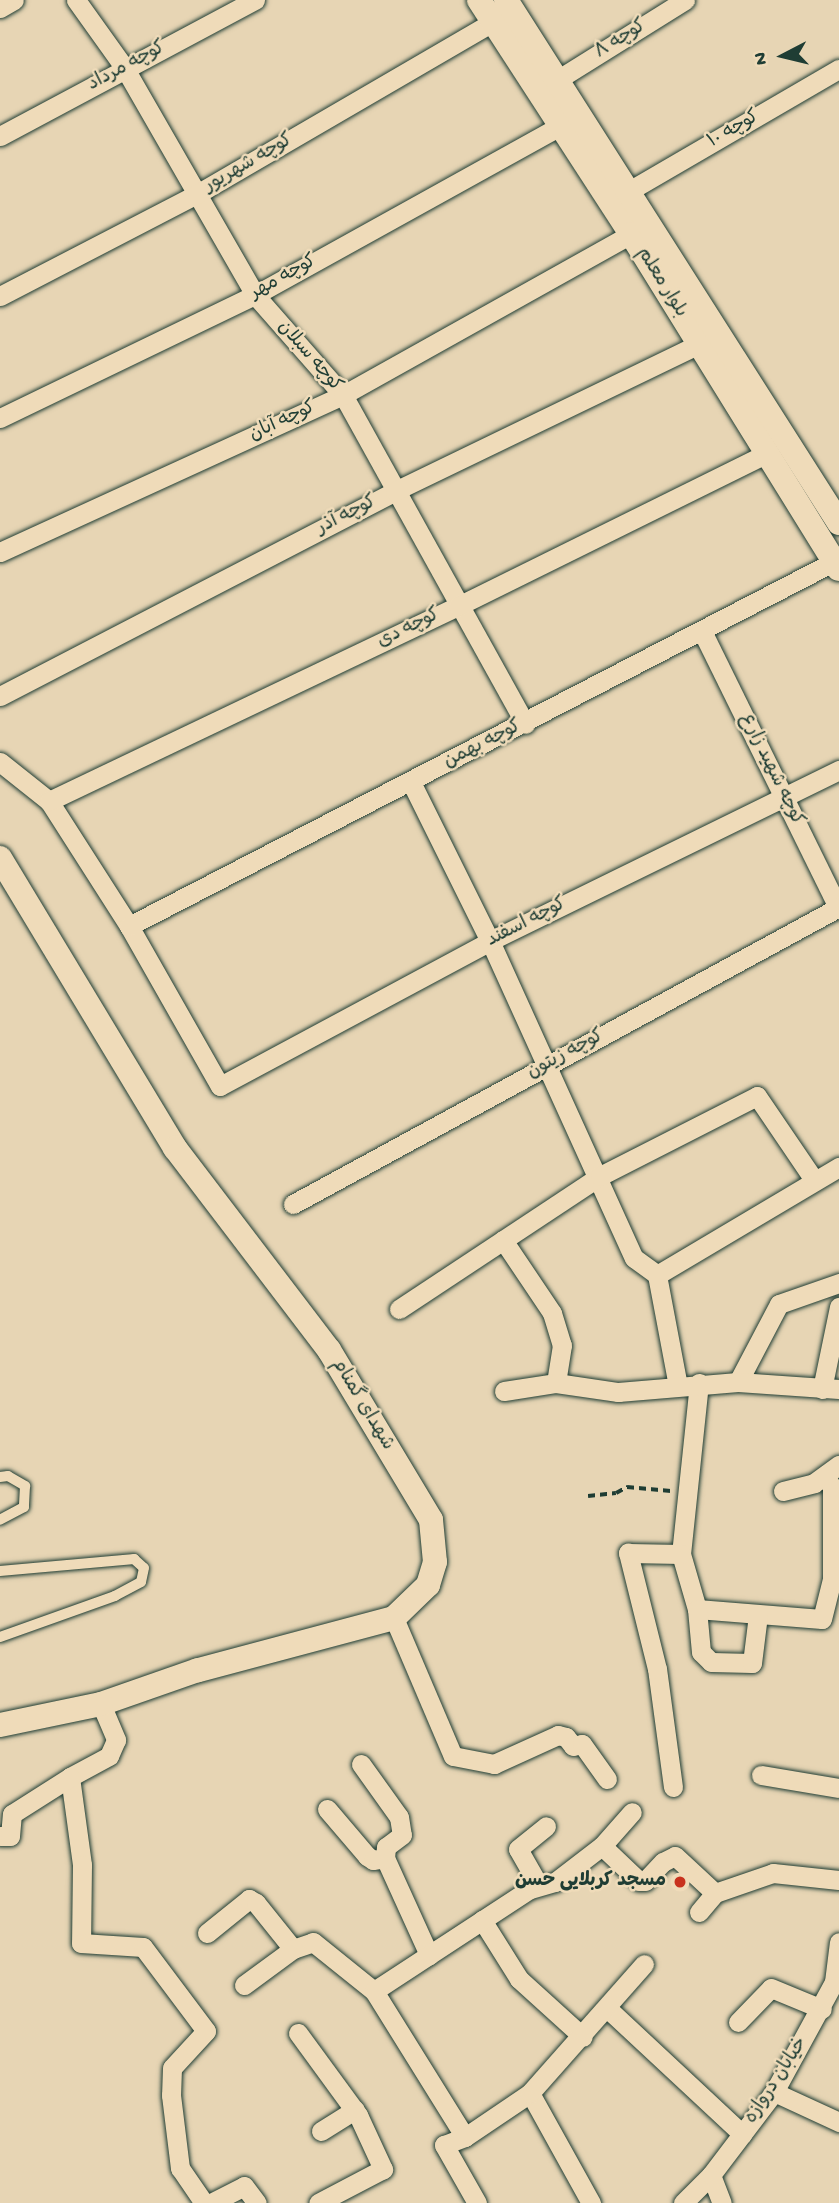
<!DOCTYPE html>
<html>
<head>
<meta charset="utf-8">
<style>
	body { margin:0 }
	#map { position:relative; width:839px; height:2203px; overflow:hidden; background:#e7d5b4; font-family:"Gochi Hand","Playpen Sans Arabic",sans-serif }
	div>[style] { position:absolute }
	.path>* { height:3.5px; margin-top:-1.75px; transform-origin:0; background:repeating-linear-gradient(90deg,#1f3d34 0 7px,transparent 0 12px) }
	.roads { filter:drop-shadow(0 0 2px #1f3d34) drop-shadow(0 0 2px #1f3d34) }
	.service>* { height:10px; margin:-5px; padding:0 5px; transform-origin:5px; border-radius:5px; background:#efdbb9 }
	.minor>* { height:19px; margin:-9.5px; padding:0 9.5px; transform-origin:9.5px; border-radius:9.5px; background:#efdbb9 }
	.tertiary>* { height:24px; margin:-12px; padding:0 12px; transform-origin:12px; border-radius:12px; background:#efdbb9 }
	.dots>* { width:19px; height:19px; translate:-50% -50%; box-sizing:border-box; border:4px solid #efdbb9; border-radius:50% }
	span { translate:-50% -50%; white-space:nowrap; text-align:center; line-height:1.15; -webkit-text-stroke:5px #efdbb9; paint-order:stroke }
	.street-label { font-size:19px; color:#1f3d34 }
	.poi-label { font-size:19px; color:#1f3d34; font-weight:700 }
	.right { translate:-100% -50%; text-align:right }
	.north { position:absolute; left:748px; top:21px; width:70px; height:70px; -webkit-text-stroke:5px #efdbb9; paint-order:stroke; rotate:263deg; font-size:19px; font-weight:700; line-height:28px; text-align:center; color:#1f3d34 }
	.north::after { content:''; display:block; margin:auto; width:24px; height:32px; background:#1f3d34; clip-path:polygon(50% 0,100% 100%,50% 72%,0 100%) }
</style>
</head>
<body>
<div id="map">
	<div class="path">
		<div style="left:588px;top:1496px;width:28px;rotate:-6deg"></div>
		<div style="left:616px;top:1493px;width:13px;rotate:-29deg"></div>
		<div style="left:627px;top:1487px;width:44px;rotate:5.2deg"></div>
	</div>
	<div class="roads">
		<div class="service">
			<div style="left:0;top:1477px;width:8px;rotate:-7deg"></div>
			<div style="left:8px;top:1476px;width:20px;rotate:30deg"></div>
			<div style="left:25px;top:1486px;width:21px;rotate:93deg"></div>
			<div style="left:24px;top:1507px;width:27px;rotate:152deg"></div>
			<div style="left:0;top:1571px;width:135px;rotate:-5.1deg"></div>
			<div style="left:134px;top:1559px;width:13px;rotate:42deg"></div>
			<div style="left:144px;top:1568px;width:14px;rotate:102deg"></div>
			<div style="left:141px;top:1582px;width:30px;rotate:152deg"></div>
			<div style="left:115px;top:1596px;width:122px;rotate:160.4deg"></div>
		</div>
		<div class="minor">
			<div style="left:76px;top:0;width:82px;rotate:54.4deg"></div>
			<div style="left:124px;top:67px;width:263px;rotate:60.1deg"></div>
			<div style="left:255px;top:295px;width:133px;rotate:48.7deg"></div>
			<div style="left:343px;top:395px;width:376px;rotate:61deg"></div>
			<div style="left:0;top:8px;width:16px;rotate:-30deg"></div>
			<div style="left:557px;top:80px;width:151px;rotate:-32deg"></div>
			<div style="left:0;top:136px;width:289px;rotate:-28.1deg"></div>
			<div style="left:629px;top:191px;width:243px;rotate:-30.2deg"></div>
			<div style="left:0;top:296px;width:222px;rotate:-27.4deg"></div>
			<div style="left:197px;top:194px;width:342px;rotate:-30.2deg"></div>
			<div style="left:0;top:418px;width:283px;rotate:-25.8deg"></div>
			<div style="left:255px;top:295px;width:351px;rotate:-29deg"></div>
			<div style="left:0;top:552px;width:377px;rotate:-24.6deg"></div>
			<div style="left:343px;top:395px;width:330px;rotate:-29.2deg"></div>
			<div style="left:702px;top:631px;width:310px;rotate:63.8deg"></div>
			<div style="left:0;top:696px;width:445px;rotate:-27.4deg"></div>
			<div style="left:395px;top:491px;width:338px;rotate:-25.8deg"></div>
			<div style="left:0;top:762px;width:63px;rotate:38.5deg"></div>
			<div style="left:49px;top:801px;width:148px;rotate:57.4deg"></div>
			<div style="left:129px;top:926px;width:184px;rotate:60.4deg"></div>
			<div style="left:220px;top:1086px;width:306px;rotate:-28.2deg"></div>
			<div style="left:490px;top:941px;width:389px;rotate:-26.1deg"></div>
			<div style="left:411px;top:782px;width:178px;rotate:63.6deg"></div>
			<div style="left:490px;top:941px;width:348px;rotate:65.6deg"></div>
			<div style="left:634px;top:1258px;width:29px;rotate:36deg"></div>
			<div style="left:657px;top:1275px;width:113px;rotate:79.3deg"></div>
			<div style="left:49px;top:801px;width:453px;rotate:-25.5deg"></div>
			<div style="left:458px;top:606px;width:346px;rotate:-26.3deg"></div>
			<div style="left:129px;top:926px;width:795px;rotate:-27.34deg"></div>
			<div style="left:293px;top:1204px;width:622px;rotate:-28.54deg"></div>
			<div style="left:503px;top:1240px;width:88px;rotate:56.1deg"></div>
			<div style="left:552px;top:1313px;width:34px;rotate:73deg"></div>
			<div style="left:562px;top:1345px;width:38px;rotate:99deg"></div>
			<div style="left:657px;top:1275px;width:212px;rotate:-30.7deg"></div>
			<div style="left:399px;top:1309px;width:241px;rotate:-33.5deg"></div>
			<div style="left:600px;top:1176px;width:176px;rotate:-27deg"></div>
			<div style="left:757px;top:1096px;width:102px;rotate:55.8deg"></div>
			<div style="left:738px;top:1382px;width:88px;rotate:-62.3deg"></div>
			<div style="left:779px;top:1304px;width:64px;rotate:-19.3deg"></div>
			<div style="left:699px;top:1383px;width:172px;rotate:96deg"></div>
			<div style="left:681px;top:1554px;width:57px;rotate:73.8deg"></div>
			<div style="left:697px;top:1609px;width:125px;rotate:4.6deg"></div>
			<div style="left:822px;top:1619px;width:41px;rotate:-76deg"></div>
			<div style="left:832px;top:1579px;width:92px;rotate:-90deg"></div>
			<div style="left:832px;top:1487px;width:13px;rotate:-122deg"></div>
			<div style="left:822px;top:1389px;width:84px;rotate:-78.3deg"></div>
			<div style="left:504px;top:1391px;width:53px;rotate:-8.7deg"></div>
			<div style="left:556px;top:1383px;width:63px;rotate:8.3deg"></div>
			<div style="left:618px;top:1392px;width:120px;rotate:-4.8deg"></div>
			<div style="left:738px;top:1382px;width:101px;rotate:4deg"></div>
			<div style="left:783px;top:1491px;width:32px;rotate:-14deg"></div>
			<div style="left:814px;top:1483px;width:31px;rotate:-36deg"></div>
			<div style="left:697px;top:1609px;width:43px;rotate:84.7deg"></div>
			<div style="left:701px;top:1652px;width:14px;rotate:45deg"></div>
			<div style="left:711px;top:1662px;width:41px;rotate:1.4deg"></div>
			<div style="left:752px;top:1663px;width:48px;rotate:-82.9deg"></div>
			<div style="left:394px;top:1618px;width:150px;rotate:66.9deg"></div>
			<div style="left:453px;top:1756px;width:42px;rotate:11deg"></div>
			<div style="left:494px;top:1764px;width:70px;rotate:-24.4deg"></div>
			<div style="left:558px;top:1735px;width:8px;rotate:14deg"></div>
			<div style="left:566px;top:1737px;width:11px;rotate:52deg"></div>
			<div style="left:573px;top:1746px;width:9px;rotate:-13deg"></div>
			<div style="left:582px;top:1744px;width:43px;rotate:54.5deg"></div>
			<div style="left:101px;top:1704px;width:39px;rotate:67deg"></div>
			<div style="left:116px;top:1740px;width:17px;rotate:114deg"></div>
			<div style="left:109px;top:1756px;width:44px;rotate:151.7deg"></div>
			<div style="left:70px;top:1777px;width:89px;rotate:82.2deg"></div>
			<div style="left:82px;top:1865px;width:78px;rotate:90.7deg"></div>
			<div style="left:81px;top:1943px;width:62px;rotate:3.7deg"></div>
			<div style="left:143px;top:1947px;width:105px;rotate:53.1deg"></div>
			<div style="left:206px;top:2031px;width:50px;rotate:132.6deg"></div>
			<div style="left:172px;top:2068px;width:27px;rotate:92deg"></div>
			<div style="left:171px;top:2095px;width:74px;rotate:83deg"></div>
			<div style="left:180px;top:2168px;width:42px;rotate:55.6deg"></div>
			<div style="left:361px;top:1764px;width:65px;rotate:54.4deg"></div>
			<div style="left:399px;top:1817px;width:18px;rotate:81deg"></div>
			<div style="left:402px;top:1835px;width:20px;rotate:143deg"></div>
			<div style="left:386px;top:1847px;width:11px;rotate:95deg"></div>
			<div style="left:385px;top:1858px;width:107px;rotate:65.6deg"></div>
			<div style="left:761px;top:1775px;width:79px;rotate:9.5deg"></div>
			<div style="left:673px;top:1787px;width:119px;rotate:-97.7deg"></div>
			<div style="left:657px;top:1669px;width:120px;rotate:-104deg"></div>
			<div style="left:628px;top:1553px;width:53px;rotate:1.1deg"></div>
			<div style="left:327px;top:1809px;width:62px;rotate:49.6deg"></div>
			<div style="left:367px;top:1856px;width:7px;rotate:34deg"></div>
			<div style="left:373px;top:1860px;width:12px;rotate:-9deg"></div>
			<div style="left:0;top:1836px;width:10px"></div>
			<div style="left:10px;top:1836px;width:22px;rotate:-85deg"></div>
			<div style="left:12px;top:1814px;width:69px;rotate:-32.5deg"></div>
			<div style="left:602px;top:1846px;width:51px;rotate:43.4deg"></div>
			<div style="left:639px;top:1881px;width:6px"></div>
			<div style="left:645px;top:1881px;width:26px;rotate:-47deg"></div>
			<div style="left:663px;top:1862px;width:13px;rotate:-27deg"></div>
			<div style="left:675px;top:1856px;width:54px;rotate:42.8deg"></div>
			<div style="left:538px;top:1884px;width:40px;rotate:-119.7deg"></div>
			<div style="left:518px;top:1849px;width:36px;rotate:-39deg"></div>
			<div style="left:699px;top:1912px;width:25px;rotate:-50deg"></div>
			<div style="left:715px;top:1893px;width:61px;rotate:-19deg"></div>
			<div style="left:773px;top:1873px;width:66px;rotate:6.1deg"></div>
			<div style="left:482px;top:1920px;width:70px;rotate:57.9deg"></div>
			<div style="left:519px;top:1979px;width:86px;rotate:42.2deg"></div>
			<div style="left:207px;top:1933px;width:54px;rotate:-39deg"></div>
			<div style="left:249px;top:1899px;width:8px;rotate:30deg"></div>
			<div style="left:256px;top:1903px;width:59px;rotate:51.2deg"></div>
			<div style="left:293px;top:1949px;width:21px;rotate:-19deg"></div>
			<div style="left:313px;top:1942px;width:78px;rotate:38.8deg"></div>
			<div style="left:374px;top:1991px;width:172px;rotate:58.1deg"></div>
			<div style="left:244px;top:1985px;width:61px;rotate:-36.3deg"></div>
			<div style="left:374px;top:1991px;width:186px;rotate:-33.2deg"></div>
			<div style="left:530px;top:1889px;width:26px;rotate:-16deg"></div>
			<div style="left:555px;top:1882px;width:59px;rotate:-37.5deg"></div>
			<div style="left:602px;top:1846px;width:45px;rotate:-48.6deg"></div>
			<div style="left:607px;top:2008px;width:185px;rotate:43deg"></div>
			<div style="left:738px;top:2022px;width:47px;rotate:-45.9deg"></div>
			<div style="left:771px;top:1988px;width:55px;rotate:22.4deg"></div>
			<div style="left:298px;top:2033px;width:102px;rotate:53.8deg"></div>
			<div style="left:358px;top:2115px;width:60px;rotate:65.2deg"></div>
			<div style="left:383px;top:2169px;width:73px;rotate:152.4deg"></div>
			<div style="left:774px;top:2092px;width:72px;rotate:24.8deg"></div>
			<div style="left:530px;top:2093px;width:126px;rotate:61deg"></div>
			<div style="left:321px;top:2131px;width:40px;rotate:-32deg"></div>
			<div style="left:711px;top:2175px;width:30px;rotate:69deg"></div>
			<div style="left:211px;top:2203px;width:37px;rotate:-27deg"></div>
			<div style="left:244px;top:2186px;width:21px;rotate:53deg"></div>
			<div style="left:477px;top:2203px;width:67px;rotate:-119.6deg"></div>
			<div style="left:444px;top:2145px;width:22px;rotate:-21deg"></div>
			<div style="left:465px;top:2137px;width:78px;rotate:-34.1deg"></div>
			<div style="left:530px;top:2093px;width:172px;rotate:-48.5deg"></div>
			<div style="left:683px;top:2203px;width:40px;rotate:-45deg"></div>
			<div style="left:711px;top:2175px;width:104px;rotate:-52.8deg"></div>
			<div style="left:774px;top:2092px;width:125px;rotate:-61.4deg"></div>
			<div style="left:834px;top:1982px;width:40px;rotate:-82.9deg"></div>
		</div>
		<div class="tertiary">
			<div style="left:479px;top:0;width:279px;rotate:57deg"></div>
			<div style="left:631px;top:234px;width:394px;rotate:58.2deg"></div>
			<div style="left:506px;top:0;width:620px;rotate:57.51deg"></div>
			<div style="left:0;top:858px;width:339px;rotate:58.9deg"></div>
			<div style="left:175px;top:1148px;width:254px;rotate:52.7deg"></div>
			<div style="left:329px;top:1350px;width:198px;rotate:59deg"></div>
			<div style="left:431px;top:1520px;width:42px;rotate:84.6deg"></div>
			<div style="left:435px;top:1562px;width:24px;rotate:107deg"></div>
			<div style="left:428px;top:1585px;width:47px;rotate:135.9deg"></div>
			<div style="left:394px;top:1618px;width:203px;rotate:165.1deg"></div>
			<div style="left:198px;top:1670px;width:103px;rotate:160.7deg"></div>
			<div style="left:101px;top:1704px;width:103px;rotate:168.3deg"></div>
		</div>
	</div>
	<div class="dots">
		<div style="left:680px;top:1882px;background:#c8321e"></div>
	</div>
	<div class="street-label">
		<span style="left:621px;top:40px;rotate:-32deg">کوچه ۸</span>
		<span style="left:127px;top:67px;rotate:-28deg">کوچه مرداد</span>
		<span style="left:734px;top:130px;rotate:-30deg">کوچه ۱۰</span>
		<span style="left:249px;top:164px;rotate:-30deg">کوچه شهریور</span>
		<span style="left:284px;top:278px;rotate:-29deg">کوچه مهر</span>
		<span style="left:661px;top:283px;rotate:58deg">بلوار معلم</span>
		<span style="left:309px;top:357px;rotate:49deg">کوچه سبلان</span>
		<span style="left:283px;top:422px;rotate:-25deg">کوچه آبان</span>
		<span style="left:347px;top:516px;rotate:-27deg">کوچه آذر</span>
		<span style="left:409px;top:629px;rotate:-26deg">کوچه دی</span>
		<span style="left:483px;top:745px;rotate:-27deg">کوچه بهمن</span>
		<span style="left:771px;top:770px;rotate:64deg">کوچه شهید زارع</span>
		<span style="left:527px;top:923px;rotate:-27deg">کوچه اسفند</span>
		<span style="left:566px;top:1055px;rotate:-28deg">کوچه زیتون</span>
		<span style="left:362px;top:1405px;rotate:59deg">شهدای گمنام</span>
		<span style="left:777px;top:2081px;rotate:-57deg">خیابان دروازه</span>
	</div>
	<div class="poi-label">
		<span class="right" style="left:666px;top:1882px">مسجد کربلایی حسن</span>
	</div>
	<div class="north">N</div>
</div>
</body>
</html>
